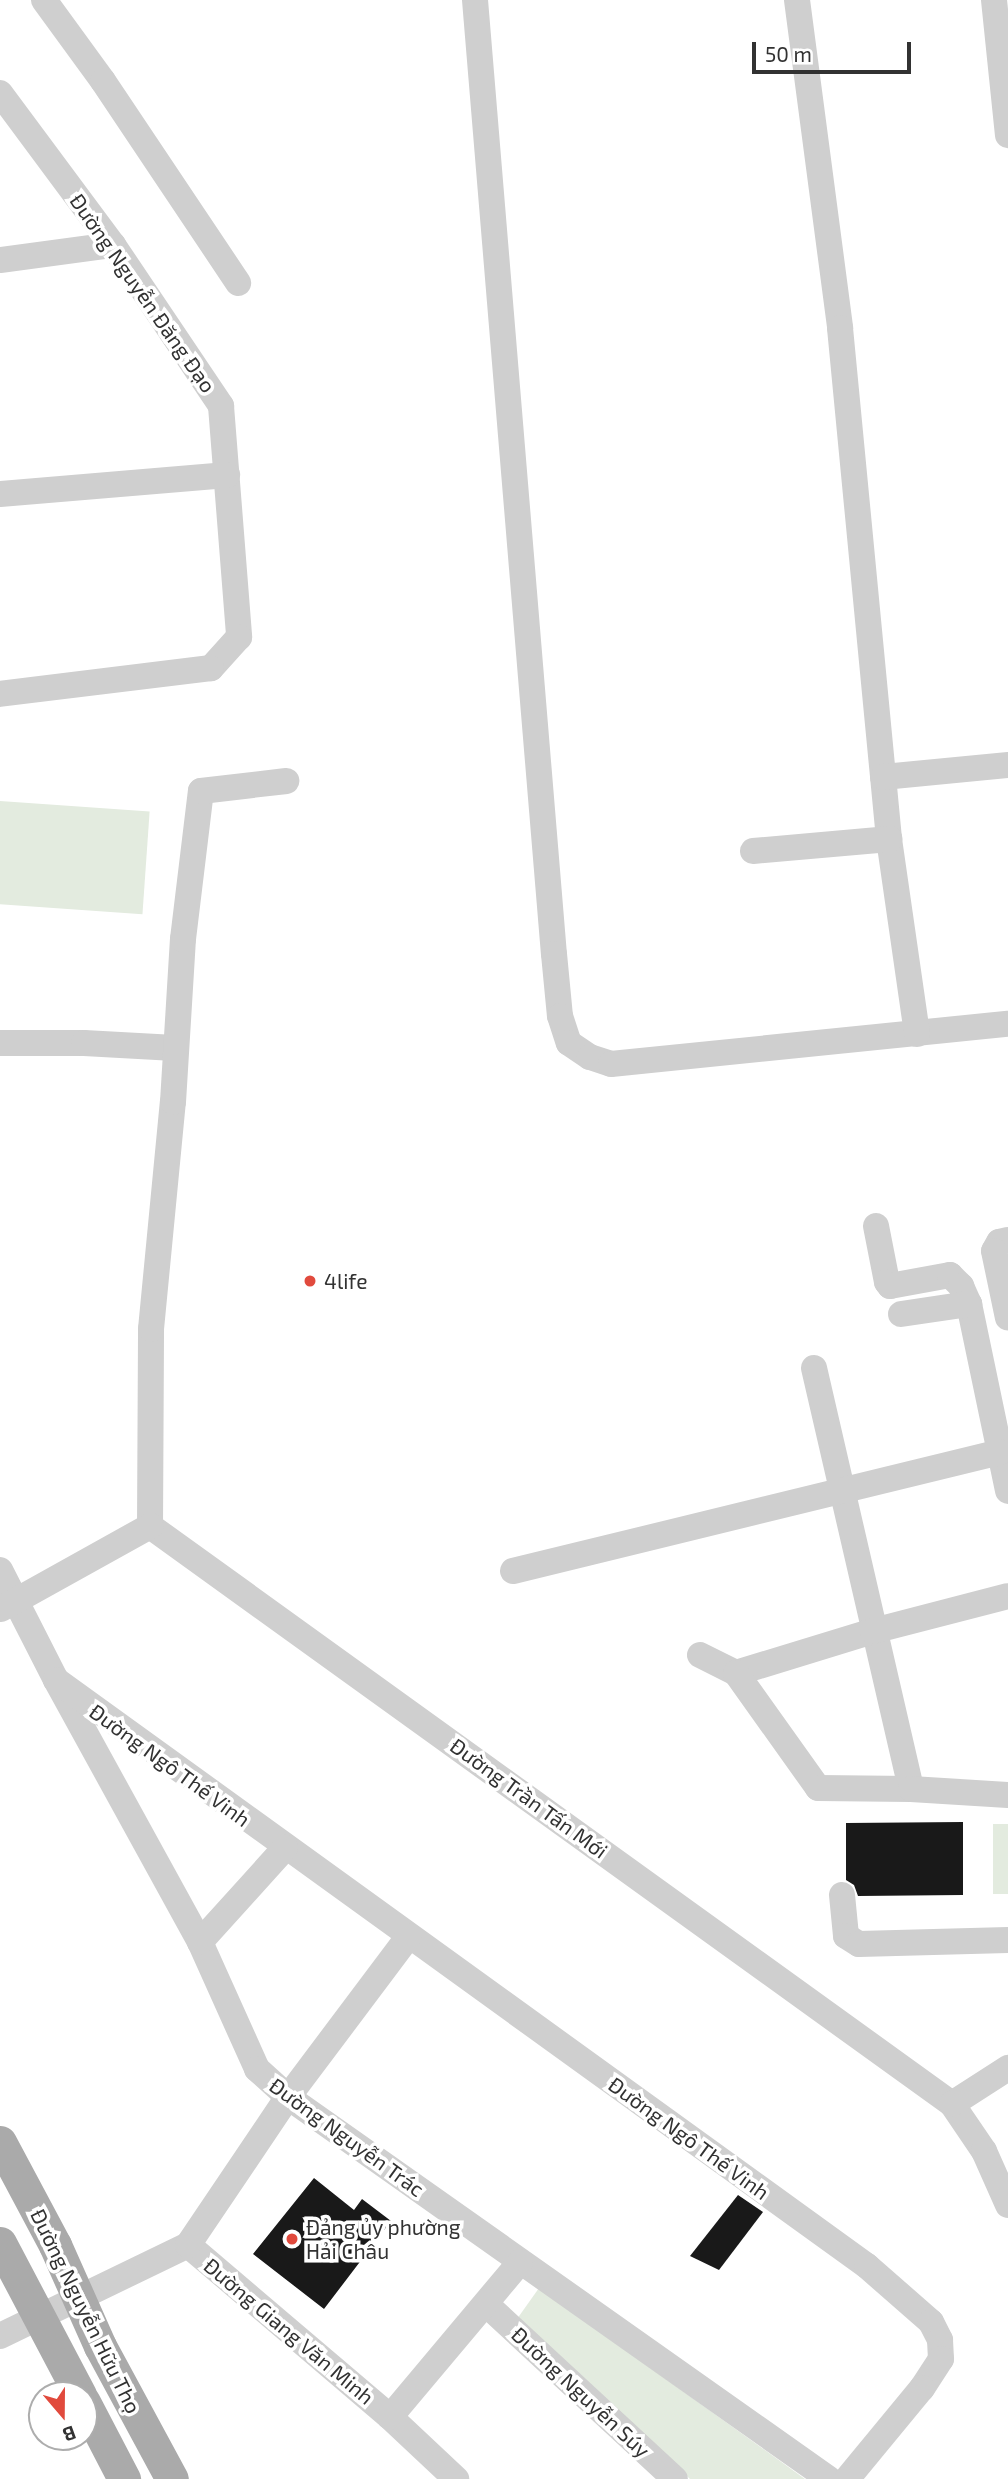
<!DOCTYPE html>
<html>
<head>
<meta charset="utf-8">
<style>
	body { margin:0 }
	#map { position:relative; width:1008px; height:2479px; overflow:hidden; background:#fff; font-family:"Exo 2",sans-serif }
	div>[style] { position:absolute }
	.green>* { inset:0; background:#e3ebdf; transform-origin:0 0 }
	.building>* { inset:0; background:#191919 }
	.minor>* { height:26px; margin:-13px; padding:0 13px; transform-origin:13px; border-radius:13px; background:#cfcfcf }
	.major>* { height:33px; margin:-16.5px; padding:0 16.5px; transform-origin:16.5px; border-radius:16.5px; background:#aaa }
	.dots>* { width:19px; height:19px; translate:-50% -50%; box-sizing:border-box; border:4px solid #fff; border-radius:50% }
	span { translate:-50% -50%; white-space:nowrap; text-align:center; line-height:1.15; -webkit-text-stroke:7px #fff; paint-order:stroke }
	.street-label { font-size:21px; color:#323232 }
	.poi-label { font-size:21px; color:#323232 }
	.left { translate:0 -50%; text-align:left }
	.north { position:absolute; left:28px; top:2381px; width:70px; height:70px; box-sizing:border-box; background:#fff; border:2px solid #adadad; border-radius:50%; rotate:160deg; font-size:19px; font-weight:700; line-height:28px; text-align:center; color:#323232 }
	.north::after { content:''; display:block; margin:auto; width:24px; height:32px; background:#e14a3d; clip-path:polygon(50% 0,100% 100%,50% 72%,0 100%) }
	.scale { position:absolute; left:752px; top:42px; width:159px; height:32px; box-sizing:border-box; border:4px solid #323232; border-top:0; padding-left:9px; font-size:21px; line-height:24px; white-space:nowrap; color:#323232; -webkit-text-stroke:5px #fff; paint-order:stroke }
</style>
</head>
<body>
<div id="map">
	<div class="green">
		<div style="left:0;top:801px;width:150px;height:103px;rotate:4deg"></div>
		<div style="left:993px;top:1824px;width:15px;height:70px"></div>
		<div style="clip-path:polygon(539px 2288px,805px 2479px,690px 2479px,517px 2319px)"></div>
	</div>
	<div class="building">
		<div style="clip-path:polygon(963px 1822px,963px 1895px,858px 1896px,854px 1885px,846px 1880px,846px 1823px)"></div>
		<div style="clip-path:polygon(314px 2178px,354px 2210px,362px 2199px,391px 2221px,324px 2309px,253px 2254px)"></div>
		<div style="clip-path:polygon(738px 2195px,763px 2212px,719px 2270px,690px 2256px)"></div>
	</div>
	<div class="minor">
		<div style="left:44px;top:0;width:100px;rotate:53.9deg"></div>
		<div style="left:103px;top:81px;width:243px;rotate:56.2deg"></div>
		<div style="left:475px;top:0;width:957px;rotate:85.27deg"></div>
		<div style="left:554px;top:954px;width:62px;rotate:84.5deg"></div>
		<div style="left:560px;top:1016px;width:28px;rotate:72deg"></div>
		<div style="left:569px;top:1043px;width:25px;rotate:34deg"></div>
		<div style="left:590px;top:1057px;width:22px;rotate:18deg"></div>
		<div style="left:611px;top:1064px;width:399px;rotate:-5.8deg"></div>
		<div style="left:797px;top:0;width:331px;rotate:82.5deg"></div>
		<div style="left:840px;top:328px;width:513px;rotate:84.52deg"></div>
		<div style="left:889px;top:839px;width:197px;rotate:81.8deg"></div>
		<div style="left:994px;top:0;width:136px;rotate:84.1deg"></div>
		<div style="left:0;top:93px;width:189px;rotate:53.4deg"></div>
		<div style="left:113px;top:245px;width:194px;rotate:56.1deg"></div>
		<div style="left:221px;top:406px;width:232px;rotate:85.5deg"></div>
		<div style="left:239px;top:637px;width:42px;rotate:132.1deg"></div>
		<div style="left:211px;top:668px;width:213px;rotate:173deg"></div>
		<div style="left:0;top:260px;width:114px;rotate:-7.6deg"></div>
		<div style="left:0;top:494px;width:228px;rotate:-4.8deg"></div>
		<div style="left:883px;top:777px;width:126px;rotate:-5.5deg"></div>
		<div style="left:753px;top:851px;width:137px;rotate:-5deg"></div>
		<div style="left:0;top:1043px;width:84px"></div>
		<div style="left:84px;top:1043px;width:91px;rotate:3.1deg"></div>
		<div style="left:876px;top:1226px;width:57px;rotate:78.9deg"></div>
		<div style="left:887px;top:1282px;width:5px;rotate:53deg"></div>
		<div style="left:890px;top:1286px;width:61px;rotate:-10.4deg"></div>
		<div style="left:950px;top:1275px;width:16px;rotate:45deg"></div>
		<div style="left:961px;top:1286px;width:20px;rotate:66deg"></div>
		<div style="left:969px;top:1304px;width:191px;rotate:78.2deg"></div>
		<div style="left:1008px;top:1240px;width:9px;rotate:167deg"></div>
		<div style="left:999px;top:1242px;width:10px;rotate:119deg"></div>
		<div style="left:994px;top:1251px;width:68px;rotate:78.2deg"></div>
		<div style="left:901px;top:1314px;width:69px;rotate:-8.4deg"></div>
		<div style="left:814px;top:1368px;width:432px;rotate:77deg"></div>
		<div style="left:150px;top:1526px;width:989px;rotate:35.78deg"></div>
		<div style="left:952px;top:2104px;width:57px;rotate:55.8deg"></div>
		<div style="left:984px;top:2151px;width:59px;rotate:66deg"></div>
		<div style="left:150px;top:1526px;width:197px;rotate:-89.7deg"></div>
		<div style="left:151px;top:1329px;width:228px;rotate:-84.5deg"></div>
		<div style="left:173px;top:1102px;width:163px;rotate:-86.5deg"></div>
		<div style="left:183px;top:939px;width:149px;rotate:-83.1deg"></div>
		<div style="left:201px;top:791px;width:86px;rotate:-6.7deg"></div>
		<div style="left:0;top:1570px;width:123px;rotate:63deg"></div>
		<div style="left:56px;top:1680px;width:299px;rotate:61.2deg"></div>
		<div style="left:200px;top:1942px;width:139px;rotate:65.8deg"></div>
		<div style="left:257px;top:2069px;width:42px;rotate:42.1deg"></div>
		<div style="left:288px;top:2097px;width:662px;rotate:35.23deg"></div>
		<div style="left:513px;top:1571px;width:501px;rotate:-13.73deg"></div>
		<div style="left:1px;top:1609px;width:171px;rotate:-29.1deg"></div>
		<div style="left:700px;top:1655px;width:40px;rotate:26.6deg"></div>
		<div style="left:736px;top:1673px;width:143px;rotate:-17deg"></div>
		<div style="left:873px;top:1631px;width:139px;rotate:-14.5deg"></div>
		<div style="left:736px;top:1673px;width:141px;rotate:54.5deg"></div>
		<div style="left:818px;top:1788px;width:93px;rotate:0.6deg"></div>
		<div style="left:911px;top:1789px;width:97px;rotate:3.5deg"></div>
		<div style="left:56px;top:1680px;width:1001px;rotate:35.85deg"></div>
		<div style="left:867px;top:2266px;width:85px;rotate:41.2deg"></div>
		<div style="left:931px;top:2322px;width:20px;rotate:63deg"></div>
		<div style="left:940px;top:2340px;width:19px;rotate:87deg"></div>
		<div style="left:941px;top:2359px;width:35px;rotate:123deg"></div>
		<div style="left:922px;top:2388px;width:118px;rotate:129.5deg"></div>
		<div style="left:842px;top:1895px;width:41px;rotate:84.4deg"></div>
		<div style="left:846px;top:1936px;width:15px;rotate:32deg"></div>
		<div style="left:859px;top:1944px;width:149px;rotate:-1.5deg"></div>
		<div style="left:200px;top:1942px;width:127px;rotate:-47.9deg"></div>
		<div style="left:952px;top:2104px;width:67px;rotate:-32.7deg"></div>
		<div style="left:188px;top:2245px;width:265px;rotate:40.4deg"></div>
		<div style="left:390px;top:2417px;width:91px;rotate:43.2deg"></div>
		<div style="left:487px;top:2305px;width:256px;rotate:42.8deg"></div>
		<div style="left:0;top:2336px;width:209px;rotate:-25.8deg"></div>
		<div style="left:188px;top:2245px;width:179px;rotate:-56deg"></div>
		<div style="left:288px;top:2097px;width:201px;rotate:-53.1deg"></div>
		<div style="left:390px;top:2417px;width:202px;rotate:-50deg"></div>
	</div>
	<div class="major">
		<div style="left:0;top:2142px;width:117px;rotate:61.9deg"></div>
		<div style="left:55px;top:2245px;width:111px;rotate:66deg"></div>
		<div style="left:100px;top:2346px;width:151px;rotate:61.6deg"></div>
		<div style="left:0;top:2243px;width:172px;rotate:62.2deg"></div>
		<div style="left:84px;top:2402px;width:87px;rotate:62.5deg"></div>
	</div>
	<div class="dots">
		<div style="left:310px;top:1281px;background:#e14a3d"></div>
		<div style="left:292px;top:2239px;background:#e14a3d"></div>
	</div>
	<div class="street-label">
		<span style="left:143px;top:293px;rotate:55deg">Đường Nguyễn Đăng Đạo</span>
		<span style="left:170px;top:1765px;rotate:36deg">Đường Ngô Thế Vinh</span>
		<span style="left:529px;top:1798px;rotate:36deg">Đường Trần Tấn Mới</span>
		<span style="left:347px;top:2137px;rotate:36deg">Đường Nguyễn Trác</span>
		<span style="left:689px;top:2138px;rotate:36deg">Đường Ngô Thế Vinh</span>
		<span style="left:86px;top:2311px;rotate:64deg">Đường Nguyễn Hữu Thọ</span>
		<span style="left:289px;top:2331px;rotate:40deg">Đường Giang Văn Minh</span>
		<span style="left:581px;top:2392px;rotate:43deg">Đường Nguyễn Súy</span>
	</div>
	<div class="poi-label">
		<span class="left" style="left:324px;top:1281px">4life</span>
		<span class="left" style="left:306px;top:2239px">Đảng ủy phường<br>Hải Châu</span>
	</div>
	<div class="north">B</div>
	<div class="scale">50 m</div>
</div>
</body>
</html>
